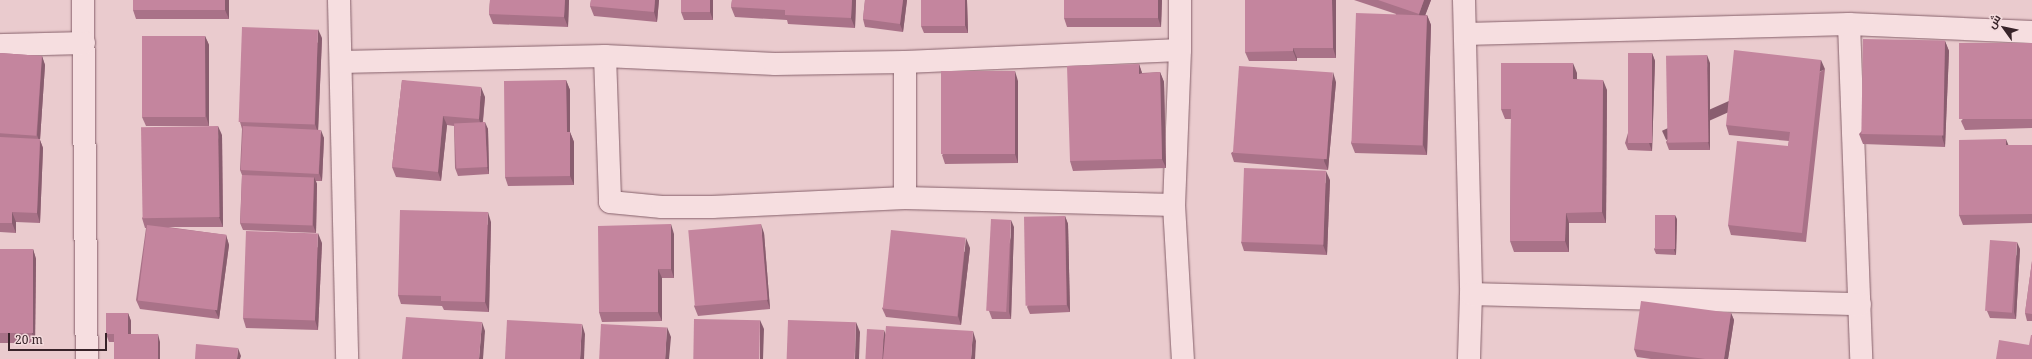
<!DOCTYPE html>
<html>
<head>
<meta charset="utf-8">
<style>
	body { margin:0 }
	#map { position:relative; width:2032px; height:359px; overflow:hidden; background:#eacbce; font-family:"Noto Serif",Cairo,serif }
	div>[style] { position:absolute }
	.roads { filter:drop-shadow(0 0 1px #86616b) drop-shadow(0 0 1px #86616b) }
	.minor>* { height:22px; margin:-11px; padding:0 11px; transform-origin:11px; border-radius:11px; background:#f6dee0 }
	.wall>* { inset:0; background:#a97288 }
	.shaded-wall>* { inset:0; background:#895d6f; transform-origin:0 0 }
	.building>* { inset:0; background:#c4859e; transform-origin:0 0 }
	span { translate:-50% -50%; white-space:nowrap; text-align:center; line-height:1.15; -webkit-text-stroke:3px #f3dadc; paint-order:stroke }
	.north { position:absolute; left:1984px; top:8px; width:40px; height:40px; -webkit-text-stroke:3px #f3dadc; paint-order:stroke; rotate:303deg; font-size:11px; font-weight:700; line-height:16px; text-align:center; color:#382329 }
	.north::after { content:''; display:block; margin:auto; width:14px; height:18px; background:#382329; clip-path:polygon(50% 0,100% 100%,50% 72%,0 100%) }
	.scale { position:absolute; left:8px; top:333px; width:99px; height:18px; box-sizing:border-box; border:2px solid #382329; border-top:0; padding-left:5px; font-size:12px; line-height:14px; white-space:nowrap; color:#382329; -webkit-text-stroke:3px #f3dadc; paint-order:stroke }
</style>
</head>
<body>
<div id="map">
	<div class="roads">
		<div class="minor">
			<div style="left:83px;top:0;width:359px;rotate:89.4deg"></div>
			<div style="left:339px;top:0;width:359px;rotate:88.7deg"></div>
			<div style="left:1180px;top:0;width:50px;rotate:90deg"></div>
			<div style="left:1180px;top:50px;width:155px;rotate:92.2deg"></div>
			<div style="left:1174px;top:205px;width:154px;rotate:86.7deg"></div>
			<div style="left:1464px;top:0;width:294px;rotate:88.6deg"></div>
			<div style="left:1471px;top:294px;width:65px;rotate:91.8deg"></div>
			<div style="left:1849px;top:24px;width:335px;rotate:87.9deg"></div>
			<div style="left:1465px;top:34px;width:384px;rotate:-1.5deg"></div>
			<div style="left:1849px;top:24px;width:183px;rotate:2.5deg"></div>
			<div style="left:0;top:45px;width:84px;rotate:-1.4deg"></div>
			<div style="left:605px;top:56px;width:146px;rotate:88deg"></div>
			<div style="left:610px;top:202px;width:52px;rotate:5.5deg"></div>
			<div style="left:662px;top:207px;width:50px"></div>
			<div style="left:712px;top:207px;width:193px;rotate:-2.7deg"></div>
			<div style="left:905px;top:198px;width:269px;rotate:1.5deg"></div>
			<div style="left:341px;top:62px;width:264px;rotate:-1.3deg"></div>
			<div style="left:605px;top:56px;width:170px;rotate:2.7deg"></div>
			<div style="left:775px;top:64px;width:130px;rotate:-0.9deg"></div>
			<div style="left:905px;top:62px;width:275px;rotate:-2.5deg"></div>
			<div style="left:905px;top:62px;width:136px;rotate:90deg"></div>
			<div style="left:1471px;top:294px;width:389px;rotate:1.5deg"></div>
		</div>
	</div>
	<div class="wall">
		<div style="clip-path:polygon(229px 0,229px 19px,136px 19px,133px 10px)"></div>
		<div style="clip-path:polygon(490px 0,569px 0,568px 27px,493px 24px,489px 14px)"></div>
		<div style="clip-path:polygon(591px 0,659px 0,657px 22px,594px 16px,590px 6px)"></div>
		<div style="clip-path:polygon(713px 0,713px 20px,684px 20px,681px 12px)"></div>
		<div style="clip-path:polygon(732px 0,856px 0,855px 28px,788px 24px,787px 20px,735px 17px,731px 7px)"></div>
		<div style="clip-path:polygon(865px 0,907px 0,903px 32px,865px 27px,863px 19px)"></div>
		<div style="clip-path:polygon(921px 0,967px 0,968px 33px,924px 33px,921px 26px)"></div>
		<div style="clip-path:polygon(1064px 0,1162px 0,1161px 27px,1067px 27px,1064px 18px)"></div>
		<div style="clip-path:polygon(1336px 0,1336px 58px,1297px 58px,1297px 61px,1249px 61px,1245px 52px)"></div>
		<div style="clip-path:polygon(1354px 0,1431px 0,1425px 15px,1427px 15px,1431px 25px,1427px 155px,1355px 153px,1351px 143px,1396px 14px)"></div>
		<div style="clip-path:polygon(205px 36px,209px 45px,209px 126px,146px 126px,142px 117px)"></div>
		<div style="clip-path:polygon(322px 38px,318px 130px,324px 138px,322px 181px,316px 181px,317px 184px,316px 233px,243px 230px,240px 223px,242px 175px,240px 170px,242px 129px,240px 122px)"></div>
		<div style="clip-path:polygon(1945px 41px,1949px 51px,1945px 147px,1863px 144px,1859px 134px)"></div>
		<div style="clip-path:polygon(2032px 43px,2032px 128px,1965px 130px,1961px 121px)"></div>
		<div style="clip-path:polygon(0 53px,42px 56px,45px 65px,40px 140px,43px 148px,40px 223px,16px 222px,16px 233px,0 232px)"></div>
		<div style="clip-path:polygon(1652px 53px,1655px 61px,1652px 151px,1628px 150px,1625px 143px)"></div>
		<div style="clip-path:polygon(1710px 63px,1710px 150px,1669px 150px,1666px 142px)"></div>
		<div style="clip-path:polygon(1139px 64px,1142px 73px,1160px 72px,1164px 82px,1166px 168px,1073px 171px,1070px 161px)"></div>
		<div style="clip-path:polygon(1825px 69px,1806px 242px,1731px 235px,1728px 225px,1788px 146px,1789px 141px,1729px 135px,1726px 125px)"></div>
		<div style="clip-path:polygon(1577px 73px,1577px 79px,1607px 90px,1606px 223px,1569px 223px,1569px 252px,1514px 252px,1510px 241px,1511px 119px,1505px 119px,1501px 109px)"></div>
		<div style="clip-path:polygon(402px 80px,485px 97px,483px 122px,488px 129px,489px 174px,458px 176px,455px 168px,454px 126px,447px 125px,441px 181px,396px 177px,392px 167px)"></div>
		<div style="clip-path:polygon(566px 80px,570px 90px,570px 132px,574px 142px,574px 185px,508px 186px,505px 177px)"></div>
		<div style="clip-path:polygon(1018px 81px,1018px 163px,945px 164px,942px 155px)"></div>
		<div style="clip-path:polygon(1336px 82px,1328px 170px,1234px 162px,1231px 153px)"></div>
		<div style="clip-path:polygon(222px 135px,223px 227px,168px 227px,226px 235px,229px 245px,219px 319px,140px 309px,136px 300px,146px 228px,145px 228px,142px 218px)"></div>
		<div style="clip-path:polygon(2008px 145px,2032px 145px,2032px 223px,1963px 225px,1959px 215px)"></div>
		<div style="clip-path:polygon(1330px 180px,1327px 255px,1244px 251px,1241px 242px)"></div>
		<div style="clip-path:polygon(1065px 216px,1068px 224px,1070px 312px,1030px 314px,1027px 307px)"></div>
		<div style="clip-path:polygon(1677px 219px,1676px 255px,1656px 254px,1654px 249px)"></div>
		<div style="clip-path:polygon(491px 222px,489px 312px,444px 310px,442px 306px,401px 304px,398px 295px)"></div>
		<div style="clip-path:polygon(1014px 227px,1011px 319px,992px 319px,989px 311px)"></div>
		<div style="clip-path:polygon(764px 233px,770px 309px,698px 316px,694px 306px)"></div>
		<div style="clip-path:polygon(674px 234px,674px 278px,662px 278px,662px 321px,602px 322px,599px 312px)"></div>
		<div style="clip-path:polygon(322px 243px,318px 330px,246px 328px,243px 318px)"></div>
		<div style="clip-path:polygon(970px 248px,961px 325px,886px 317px,882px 308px)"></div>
		<div style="clip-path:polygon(0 249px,33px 249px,36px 259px,35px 343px,0 343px)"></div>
		<div style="clip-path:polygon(2020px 249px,2016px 319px,1990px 318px,1987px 311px)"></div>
		<div style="clip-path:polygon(2032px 261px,2032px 321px,2027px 321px,2025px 313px)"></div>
		<div style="clip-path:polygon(128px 313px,131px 321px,131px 334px,160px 342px,160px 359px,114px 359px,114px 342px,109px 342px,106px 334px)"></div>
		<div style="clip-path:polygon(1731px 313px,1734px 320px,1728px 359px,1651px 359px,1637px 357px,1634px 349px)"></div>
	</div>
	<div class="shaded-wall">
		<div style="clip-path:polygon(225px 0,229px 0,229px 19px,225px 10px)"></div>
		<div style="clip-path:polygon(565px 0,569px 0,568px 27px,564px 17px)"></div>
		<div style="clip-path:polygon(655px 0,659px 0,657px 22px,654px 12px)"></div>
		<div style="clip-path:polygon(710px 0,713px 0,713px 20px,710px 12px)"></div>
		<div style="clip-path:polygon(852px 0,856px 0,855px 28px,851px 18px)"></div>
		<div style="clip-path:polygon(903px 0,907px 0,903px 32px,900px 24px)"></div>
		<div style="clip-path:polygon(965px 0,967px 0,968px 33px,965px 25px)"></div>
		<div style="clip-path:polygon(1158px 0,1162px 0,1161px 27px,1158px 18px)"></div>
		<div style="clip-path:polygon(1332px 0,1336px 0,1336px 58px,1333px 48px)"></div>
		<div style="clip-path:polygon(1424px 0,1431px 0,1422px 24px,1419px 14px)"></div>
		<div style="clip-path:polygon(1427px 15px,1431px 25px,1427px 155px,1423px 145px)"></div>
		<div style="clip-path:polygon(318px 29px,322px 38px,318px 133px,315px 124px)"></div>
		<div style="clip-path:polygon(205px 36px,209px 45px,209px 126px,206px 116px)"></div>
		<div style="clip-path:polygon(1945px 41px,1949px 51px,1945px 147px,1942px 137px)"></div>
		<div style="clip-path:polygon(1293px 48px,1297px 58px,1297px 61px,1293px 51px)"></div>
		<div style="clip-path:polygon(1652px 53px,1655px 61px,1652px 151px,1649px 143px)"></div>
		<div style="clip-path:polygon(1707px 55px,1710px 63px,1710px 150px,1708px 142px)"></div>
		<div style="clip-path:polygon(42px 56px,45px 65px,40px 140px,43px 148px,40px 223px,37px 213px,40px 144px,37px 135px)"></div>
		<div style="left:1821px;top:60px;width:10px;height:174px;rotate:66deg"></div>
		<div style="clip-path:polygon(1573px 63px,1577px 73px,1577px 90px,1573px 79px)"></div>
		<div style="clip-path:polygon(1139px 64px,1142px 73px,1139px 74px)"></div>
		<div style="clip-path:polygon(1015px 71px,1018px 81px,1018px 163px,1015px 154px)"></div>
		<div style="clip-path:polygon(1160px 72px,1164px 82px,1166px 168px,1162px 159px)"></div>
		<div style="clip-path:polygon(1333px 72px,1336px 82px,1328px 170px,1324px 161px)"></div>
		<div style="clip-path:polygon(566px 80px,570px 90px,570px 135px,570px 132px,574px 142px,574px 185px,570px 176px,567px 132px)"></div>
		<div style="clip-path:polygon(1603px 80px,1607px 90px,1606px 223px,1602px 212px)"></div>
		<div style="clip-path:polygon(481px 87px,485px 97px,482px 129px,479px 119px)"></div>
		<div style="clip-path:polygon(443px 116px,447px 125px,441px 181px,438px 172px)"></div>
		<div style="clip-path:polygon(485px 122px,488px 129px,489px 174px,487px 167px)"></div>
		<div style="clip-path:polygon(218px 126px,222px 135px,223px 227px,219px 217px)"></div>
		<div style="clip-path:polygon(321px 130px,324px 138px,322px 181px,319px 173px)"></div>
		<div style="clip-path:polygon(2006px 139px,2010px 149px,2006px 145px)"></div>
		<div style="clip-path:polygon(1326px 171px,1330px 180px,1327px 255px,1323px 245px)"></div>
		<div style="clip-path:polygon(314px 177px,317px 184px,316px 233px,313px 225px)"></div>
		<div style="clip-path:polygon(12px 212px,16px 222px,16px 233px,12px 223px)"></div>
		<div style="clip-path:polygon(488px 212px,491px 222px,489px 312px,485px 302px)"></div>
		<div style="clip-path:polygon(1566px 213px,1569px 223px,1569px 252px,1565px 241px)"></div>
		<div style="clip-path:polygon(1675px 215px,1677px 219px,1676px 255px,1674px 250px)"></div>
		<div style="clip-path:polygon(1065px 216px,1068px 224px,1070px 312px,1067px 305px)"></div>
		<div style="clip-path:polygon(1011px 220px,1014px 227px,1011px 319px,1009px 312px)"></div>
		<div style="clip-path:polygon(671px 224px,674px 234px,674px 278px,671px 269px)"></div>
		<div style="clip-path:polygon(761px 224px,764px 233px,770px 309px,767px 300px)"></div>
		<div style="clip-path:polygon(318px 233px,322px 243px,318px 330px,315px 320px)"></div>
		<div style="clip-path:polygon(226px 235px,229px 245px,219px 319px,215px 310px)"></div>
		<div style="clip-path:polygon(966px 238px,970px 248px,961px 325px,958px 316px)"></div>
		<div style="clip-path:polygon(2017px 242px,2020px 249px,2016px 319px,2014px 312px)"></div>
		<div style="clip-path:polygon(33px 249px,36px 259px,35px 343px,32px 333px)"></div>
		<div style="clip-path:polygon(658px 269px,662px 278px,662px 321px,658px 312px)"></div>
		<div style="clip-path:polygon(128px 313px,131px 321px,131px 342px,128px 334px)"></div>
		<div style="clip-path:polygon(1731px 313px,1734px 320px,1728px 359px,1724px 359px)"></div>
		<div style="clip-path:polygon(760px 320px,764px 329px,763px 359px,760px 359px)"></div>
		<div style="clip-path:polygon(482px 322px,485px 331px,483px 359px,479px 359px)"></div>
		<div style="clip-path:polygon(856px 322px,860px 332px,859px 359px,855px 359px)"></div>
		<div style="clip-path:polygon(582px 324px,585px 334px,584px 359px,580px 359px)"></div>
		<div style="clip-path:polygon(667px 327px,671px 337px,669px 359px,665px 359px)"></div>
		<div style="clip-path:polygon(884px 330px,887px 338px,885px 359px,881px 359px)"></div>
		<div style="clip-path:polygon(973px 331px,976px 341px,975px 359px,971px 359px)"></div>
		<div style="clip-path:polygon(158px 334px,160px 342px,160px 359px,158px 359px)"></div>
		<div style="clip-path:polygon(238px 348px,241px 356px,240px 359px,237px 359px)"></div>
	</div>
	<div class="building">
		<div style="left:133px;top:0;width:92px;height:10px"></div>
		<div style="clip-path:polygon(490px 0,565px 0,564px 17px,489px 14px)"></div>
		<div style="clip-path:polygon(591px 0,655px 0,654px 12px,590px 6px)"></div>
		<div style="left:681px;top:0;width:29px;height:12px"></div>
		<div style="clip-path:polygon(732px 0,852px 0,851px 18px,785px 15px,785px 10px,731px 7px)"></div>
		<div style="clip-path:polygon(865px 0,903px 0,900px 24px,863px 19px)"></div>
		<div style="left:921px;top:0;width:44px;height:26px"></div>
		<div style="left:1064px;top:0;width:94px;height:18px"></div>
		<div style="clip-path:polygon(1245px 0,1332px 0,1333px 48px,1293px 48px,1293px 51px,1245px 52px)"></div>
		<div style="clip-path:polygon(1378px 0,1424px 0,1419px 14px)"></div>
		<div style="left:1356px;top:13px;width:71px;height:130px;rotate:2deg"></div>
		<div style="left:242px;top:27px;width:76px;height:95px;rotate:2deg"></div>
		<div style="left:142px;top:36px;width:63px;height:81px"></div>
		<div style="left:1863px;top:39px;width:82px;height:95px;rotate:1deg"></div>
		<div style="left:2032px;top:43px;width:76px;height:73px;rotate:90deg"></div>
		<div style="clip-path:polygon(1734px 50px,1821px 60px,1802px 233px,1728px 225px,1737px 141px,1788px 146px,1790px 132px,1726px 125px)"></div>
		<div style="left:0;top:53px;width:42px;height:80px;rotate:4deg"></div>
		<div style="left:1628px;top:53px;width:24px;height:90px"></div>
		<div style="left:1707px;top:55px;width:87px;height:41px;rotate:89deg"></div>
		<div style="clip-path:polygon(1501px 63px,1573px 63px,1573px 79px,1603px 80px,1602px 212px,1566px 213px,1565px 241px,1510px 241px,1511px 109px,1501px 109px)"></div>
		<div style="clip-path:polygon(1139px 64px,1139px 74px,1160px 72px,1162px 159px,1070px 161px,1067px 66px)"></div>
		<div style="left:1239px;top:66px;width:94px;height:87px;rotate:4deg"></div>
		<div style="left:1015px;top:71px;width:83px;height:74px;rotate:90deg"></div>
		<div style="clip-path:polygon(402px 80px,481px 87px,479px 119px,443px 116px,438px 172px,392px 167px)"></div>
		<div style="clip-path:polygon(566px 80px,567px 132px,570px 132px,570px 176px,505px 177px,504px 81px)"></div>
		<div style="left:485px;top:122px;width:45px;height:31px;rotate:87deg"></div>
		<div style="left:218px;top:126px;width:91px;height:77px;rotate:89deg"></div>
		<div style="left:243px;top:126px;width:78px;height:44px;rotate:3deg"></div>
		<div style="clip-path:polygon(0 137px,40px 139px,37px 213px,12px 212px,12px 223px,0 223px)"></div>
		<div style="clip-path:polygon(2006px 139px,2006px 145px,2032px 145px,2032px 214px,1959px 215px,1959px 140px)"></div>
		<div style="left:1244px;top:168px;width:82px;height:74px;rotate:2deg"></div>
		<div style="left:242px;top:175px;width:72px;height:48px;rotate:2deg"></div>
		<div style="clip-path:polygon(400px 210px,488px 212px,485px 302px,441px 301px,441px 296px,398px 295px)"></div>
		<div style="left:1655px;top:215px;width:20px;height:34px"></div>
		<div style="left:1065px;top:216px;width:89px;height:41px;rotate:89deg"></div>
		<div style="left:991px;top:219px;width:20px;height:92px;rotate:3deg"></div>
		<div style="clip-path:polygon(671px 224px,671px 269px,658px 269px,658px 312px,599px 312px,598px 226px)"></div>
		<div style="left:761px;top:224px;width:76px;height:73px;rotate:85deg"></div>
		<div style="left:147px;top:225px;width:80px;height:76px;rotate:7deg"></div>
		<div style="left:891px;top:230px;width:75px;height:79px;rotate:6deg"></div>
		<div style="left:246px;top:231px;width:72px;height:87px;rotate:2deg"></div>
		<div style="left:1990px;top:240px;width:27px;height:71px;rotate:4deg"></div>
		<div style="left:0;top:249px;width:33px;height:84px"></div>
		<div style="clip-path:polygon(2032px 261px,2032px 314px,2025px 313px)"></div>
		<div style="clip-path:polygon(1641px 301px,1731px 313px,1724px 359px,1705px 359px,1634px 349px)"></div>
		<div style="clip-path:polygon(106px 313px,128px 313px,128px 334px,158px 334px,158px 359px,114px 359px,114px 334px,106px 334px)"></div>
		<div style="clip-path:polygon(406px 317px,482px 322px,479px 359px,402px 359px)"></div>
		<div style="left:694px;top:319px;width:66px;height:40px;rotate:1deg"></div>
		<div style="left:507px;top:320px;width:75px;height:39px;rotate:3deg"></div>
		<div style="left:788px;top:320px;width:68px;height:39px;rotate:2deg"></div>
		<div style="left:601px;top:324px;width:66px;height:35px;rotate:3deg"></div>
		<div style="clip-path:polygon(886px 326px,973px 331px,971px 359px,883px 359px)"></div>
		<div style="left:867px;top:329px;width:17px;height:30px;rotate:3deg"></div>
		<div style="clip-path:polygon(2031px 335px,2032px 335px,2032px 359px,1996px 359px,1999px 340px,2029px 345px)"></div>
		<div style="clip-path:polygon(196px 344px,238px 348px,237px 359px,195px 359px)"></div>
	</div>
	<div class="north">ش</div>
	<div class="scale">20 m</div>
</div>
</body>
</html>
